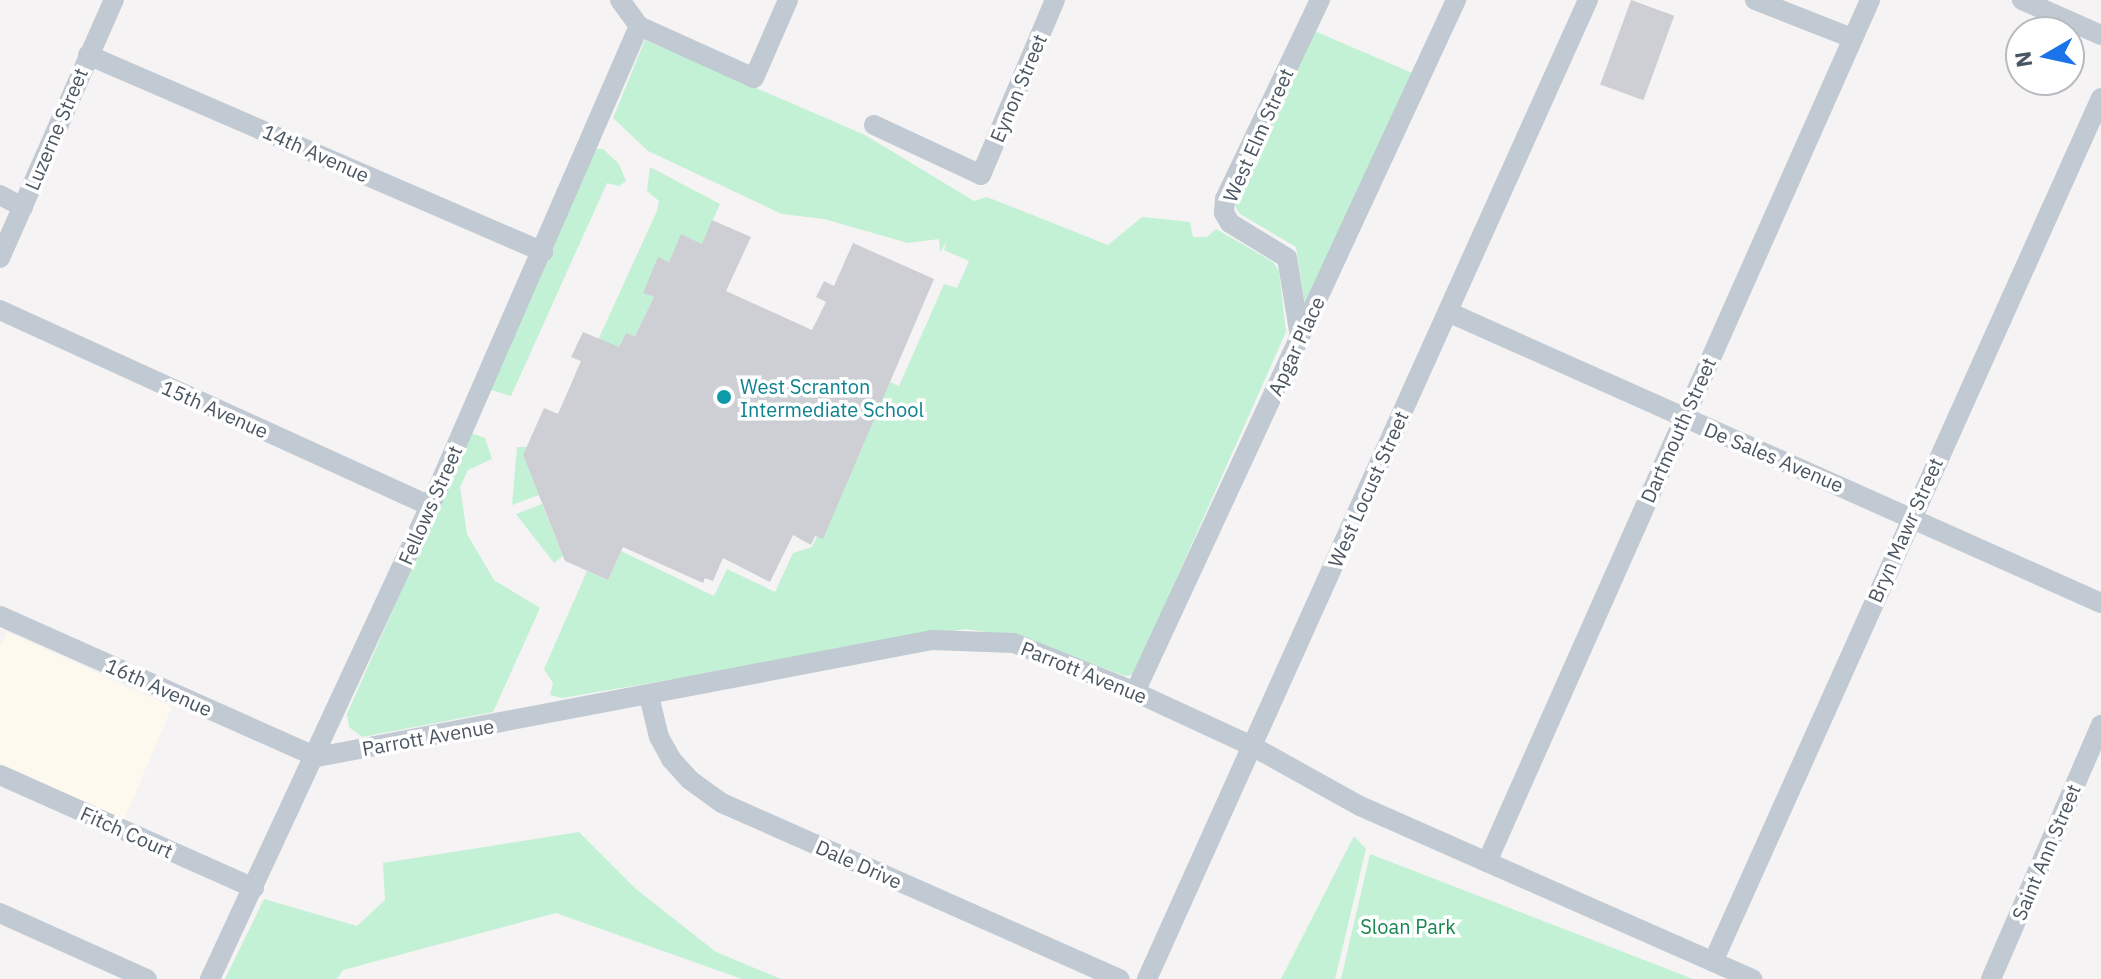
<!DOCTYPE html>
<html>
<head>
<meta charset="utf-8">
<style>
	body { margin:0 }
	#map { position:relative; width:2101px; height:979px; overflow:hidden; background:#f5f3f3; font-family:"IBM Plex Sans",sans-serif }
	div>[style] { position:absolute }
	.commercial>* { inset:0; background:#fdf9ef }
	.green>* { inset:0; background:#c3f1d5 }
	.building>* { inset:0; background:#cdcfd5; transform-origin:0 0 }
	.minor>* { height:20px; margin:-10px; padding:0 10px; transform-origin:10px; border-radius:10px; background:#c1cad2 }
	.dots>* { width:22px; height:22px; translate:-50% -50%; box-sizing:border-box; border:4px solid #fff; border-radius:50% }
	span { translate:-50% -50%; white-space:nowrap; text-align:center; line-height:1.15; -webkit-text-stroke:7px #fff; paint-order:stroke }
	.street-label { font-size:20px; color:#4a5661 }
	.culture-label { font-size:20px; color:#0d838f }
	.left { translate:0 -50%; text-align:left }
	.park-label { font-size:20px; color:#17864f }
	.north { position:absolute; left:2005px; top:16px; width:80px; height:80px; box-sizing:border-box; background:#fff; border:2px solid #b7bbc0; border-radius:50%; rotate:261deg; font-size:22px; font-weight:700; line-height:32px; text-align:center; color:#4a5661 }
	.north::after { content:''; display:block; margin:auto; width:28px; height:36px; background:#1a73e8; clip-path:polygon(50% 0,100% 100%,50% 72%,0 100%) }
</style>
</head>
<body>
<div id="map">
	<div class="commercial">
		<div style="clip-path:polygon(7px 632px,172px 707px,124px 820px,0 763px,0 646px)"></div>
	</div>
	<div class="green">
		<div style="clip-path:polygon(1310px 29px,1412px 73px,1306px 312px,1296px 247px,1240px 214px,1233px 203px)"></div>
		<div style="clip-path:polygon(645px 40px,865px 135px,974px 201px,987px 197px,1108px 245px,1142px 217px,1190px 222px,1193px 237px,1207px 237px,1216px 229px,1273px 262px,1279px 271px,1286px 332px,1134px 674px,1125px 676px,1021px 637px,965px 629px,562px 698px,550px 695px,553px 683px,544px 669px,587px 571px,608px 580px,621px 551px,714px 596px,727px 569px,775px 592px,793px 553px,812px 547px,890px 382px,899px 386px,944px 284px,957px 288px,969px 261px,944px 250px,947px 241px,940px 252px,939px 239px,908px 243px,824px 219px,782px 214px,648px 151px,613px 118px)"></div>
		<div style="clip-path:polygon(589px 149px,603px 149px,619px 164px,626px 181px,619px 186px,607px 183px,511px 396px,485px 388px)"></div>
		<div style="clip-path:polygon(650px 167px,720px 204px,702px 244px,682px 235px,669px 262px,658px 258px,644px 293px,654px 297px,635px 336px,626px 333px,619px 347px,598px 340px,657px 211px,659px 201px,647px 191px)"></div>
		<div style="clip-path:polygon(471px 433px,485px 438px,492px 459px,468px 470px,460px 487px,467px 534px,494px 580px,540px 608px,493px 712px,362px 737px,349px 727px,347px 714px)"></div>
		<div style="clip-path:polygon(517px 447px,527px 447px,523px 455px,539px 495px,512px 505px)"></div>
		<div style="clip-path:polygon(542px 504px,563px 556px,554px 563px,516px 514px)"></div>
		<div style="clip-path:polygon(579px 832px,636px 889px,716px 952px,781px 979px,742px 979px,556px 913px,343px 970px,337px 979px,225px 979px,264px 899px,357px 926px,385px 900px,383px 863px)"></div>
		<div style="clip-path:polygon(1354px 836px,1366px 849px,1335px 979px,1281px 979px)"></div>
		<div style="clip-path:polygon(1370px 854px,1639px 958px,1693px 979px,1341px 979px)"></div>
	</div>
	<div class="building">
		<div style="left:1631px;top:0;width:46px;height:90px;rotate:20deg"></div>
		<div style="clip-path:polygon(712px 220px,751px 237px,726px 291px,812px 330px,826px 302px,816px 297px,824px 281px,834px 286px,853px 243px,934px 279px,823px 539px,815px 536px,811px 545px,793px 535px,770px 582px,723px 558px,713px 581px,705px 578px,703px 583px,623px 547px,608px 580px,565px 561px,523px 455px,544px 408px,558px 414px,581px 361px,571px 357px,583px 332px,619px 347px,626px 333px,635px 336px,654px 297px,643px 293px,658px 257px,669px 262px,681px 234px,702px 244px)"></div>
	</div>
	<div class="minor">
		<div style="left:620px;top:0;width:32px;rotate:54deg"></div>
		<div style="left:639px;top:26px;width:126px;rotate:24.3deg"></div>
		<div style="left:754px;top:78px;width:85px;rotate:-66.4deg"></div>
		<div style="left:1755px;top:0;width:104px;rotate:21.4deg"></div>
		<div style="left:2022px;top:0;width:86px;rotate:23.9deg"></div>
		<div style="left:88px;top:55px;width:496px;rotate:23.4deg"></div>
		<div style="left:874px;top:125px;width:118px;rotate:25deg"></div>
		<div style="left:981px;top:175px;width:190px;rotate:-67.1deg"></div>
		<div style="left:0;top:195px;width:26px;rotate:28deg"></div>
		<div style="left:0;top:258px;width:282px;rotate:-66.2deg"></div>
		<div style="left:0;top:310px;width:473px;rotate:24.5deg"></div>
		<div style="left:1448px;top:312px;width:715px;rotate:24.02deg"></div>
		<div style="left:1300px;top:337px;width:80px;rotate:-99.3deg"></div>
		<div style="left:1287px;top:258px;width:67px;rotate:-148.4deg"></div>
		<div style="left:1230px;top:223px;width:12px;rotate:-121deg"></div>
		<div style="left:1224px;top:213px;width:14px;rotate:-86deg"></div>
		<div style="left:1225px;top:199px;width:221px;rotate:-64.5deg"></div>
		<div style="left:0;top:616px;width:347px;rotate:24deg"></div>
		<div style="left:317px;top:757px;width:626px;rotate:-10.77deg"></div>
		<div style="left:932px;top:640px;width:82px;rotate:2.1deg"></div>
		<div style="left:1014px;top:643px;width:131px;rotate:22deg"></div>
		<div style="left:1135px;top:692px;width:129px;rotate:24.8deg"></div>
		<div style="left:1252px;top:746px;width:124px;rotate:29.1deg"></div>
		<div style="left:1360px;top:806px;width:429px;rotate:23.8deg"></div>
		<div style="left:1135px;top:692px;width:763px;rotate:-65.11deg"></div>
		<div style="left:649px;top:696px;width:42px;rotate:76.3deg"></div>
		<div style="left:659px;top:737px;width:25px;rotate:61deg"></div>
		<div style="left:671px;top:759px;width:28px;rotate:48deg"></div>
		<div style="left:690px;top:780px;width:39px;rotate:36deg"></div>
		<div style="left:722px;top:803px;width:435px;rotate:23.9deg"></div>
		<div style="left:0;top:775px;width:278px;rotate:24deg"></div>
		<div style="left:1487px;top:862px;width:943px;rotate:-66.04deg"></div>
		<div style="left:0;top:913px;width:161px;rotate:24.2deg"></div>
		<div style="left:1713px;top:962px;width:947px;rotate:-65.82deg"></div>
		<div style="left:210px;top:979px;width:522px;rotate:-65.06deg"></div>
		<div style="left:430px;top:506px;width:524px;rotate:-66.47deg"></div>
		<div style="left:1147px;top:979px;width:1074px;rotate:-65.75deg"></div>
		<div style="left:1991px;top:979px;width:277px;rotate:-66.6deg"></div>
	</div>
	<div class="dots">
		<div style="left:724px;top:397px;background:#0f9aa8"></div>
	</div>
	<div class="street-label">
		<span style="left:1018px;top:88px;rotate:-67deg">Eynon Street</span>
		<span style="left:56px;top:129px;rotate:-67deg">Luzerne Street</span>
		<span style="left:1258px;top:135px;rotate:-66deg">West Elm Street</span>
		<span style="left:316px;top:153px;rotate:24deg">14th Avenue</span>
		<span style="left:1296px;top:346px;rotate:-65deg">Apgar Place</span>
		<span style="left:215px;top:409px;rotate:24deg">15th Avenue</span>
		<span style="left:1678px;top:430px;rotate:-66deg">Dartmouth Street</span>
		<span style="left:1774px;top:457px;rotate:23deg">De Sales Avenue</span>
		<span style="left:1368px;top:489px;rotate:-66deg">West Locust Street</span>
		<span style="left:430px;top:505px;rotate:-66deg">Fellows Street</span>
		<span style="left:1905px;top:530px;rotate:-66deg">Bryn Mawr Street</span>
		<span style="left:1084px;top:672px;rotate:22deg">Parrott Avenue</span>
		<span style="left:159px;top:687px;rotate:24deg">16th Avenue</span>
		<span style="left:428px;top:737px;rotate:-10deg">Parrott Avenue</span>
		<span style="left:127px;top:832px;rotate:24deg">Fitch Court</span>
		<span style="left:2046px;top:852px;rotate:-67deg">Saint Ann Street</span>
		<span style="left:859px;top:864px;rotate:24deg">Dale Drive</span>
	</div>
	<div class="culture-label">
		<span class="left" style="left:740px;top:398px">West Scranton<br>Intermediate School</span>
	</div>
	<div class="park-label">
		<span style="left:1408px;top:926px">Sloan Park</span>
	</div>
	<div class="north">N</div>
</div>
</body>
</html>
